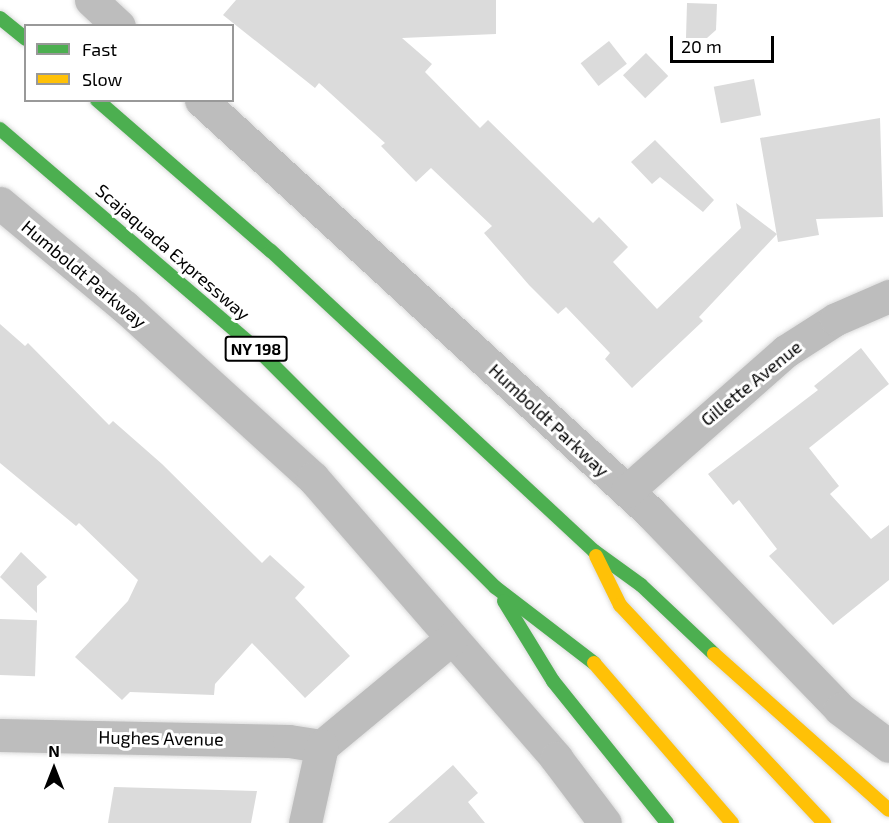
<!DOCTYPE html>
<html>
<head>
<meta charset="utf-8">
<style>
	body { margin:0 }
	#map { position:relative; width:889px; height:823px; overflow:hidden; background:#fff; font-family:"Exo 2",sans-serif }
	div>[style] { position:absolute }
	.building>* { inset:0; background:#dbdbdb; transform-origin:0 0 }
	.roads { filter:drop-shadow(0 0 2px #dbdbdb) drop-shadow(0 0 2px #dbdbdb) }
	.street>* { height:33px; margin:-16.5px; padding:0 16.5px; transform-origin:16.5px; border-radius:16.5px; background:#bdbdbd }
	.fast>* { height:14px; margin:-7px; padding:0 7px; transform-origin:7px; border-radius:7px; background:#4caf50 }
	.slow>* { height:14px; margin:-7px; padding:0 7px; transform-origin:7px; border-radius:7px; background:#ffc107 }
	span { translate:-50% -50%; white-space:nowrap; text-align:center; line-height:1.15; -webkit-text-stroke:6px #fff; paint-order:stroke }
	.shield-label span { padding:2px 4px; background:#fff; border:2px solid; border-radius:4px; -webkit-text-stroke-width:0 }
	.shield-label { font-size:16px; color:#000; font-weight:700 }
	.street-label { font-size:18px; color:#000 }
	.legend { position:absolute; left:24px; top:24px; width:210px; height:78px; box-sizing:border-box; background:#fff; border:2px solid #999; margin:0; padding:8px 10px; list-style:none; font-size:18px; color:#000 }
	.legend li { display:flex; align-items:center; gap:12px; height:30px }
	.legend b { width:30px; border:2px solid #999 }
	.north { position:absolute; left:24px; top:739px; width:60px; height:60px; -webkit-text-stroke:4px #fff; paint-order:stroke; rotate:0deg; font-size:16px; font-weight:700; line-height:24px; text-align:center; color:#000 }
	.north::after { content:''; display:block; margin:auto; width:21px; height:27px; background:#000; clip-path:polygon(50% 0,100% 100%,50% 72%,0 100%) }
	.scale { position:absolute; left:670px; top:36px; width:104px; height:27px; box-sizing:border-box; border:3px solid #000; border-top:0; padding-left:8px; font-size:18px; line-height:21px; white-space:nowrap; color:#000; -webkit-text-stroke:4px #fff; paint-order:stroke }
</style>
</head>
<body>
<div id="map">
	<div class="building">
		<div style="clip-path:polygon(236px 0,496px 0,496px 34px,402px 38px,432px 64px,425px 72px,480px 128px,488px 120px,593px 223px,599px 217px,628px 247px,613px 262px,657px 309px,741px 228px,736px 203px,777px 234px,699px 317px,703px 321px,632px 388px,605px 359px,610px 353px,566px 307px,558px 314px,529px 285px,484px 233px,492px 226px,431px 168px,416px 182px,381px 146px,385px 143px,319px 83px,315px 88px,223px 15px)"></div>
		<div style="clip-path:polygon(687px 3px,717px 4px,716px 30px,707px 38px,686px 38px)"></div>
		<div style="left:609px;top:41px;width:29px;height:36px;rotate:52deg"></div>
		<div style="left:646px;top:53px;width:32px;height:32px;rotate:46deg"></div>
		<div style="left:754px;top:79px;width:37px;height:41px;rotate:79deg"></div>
		<div style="clip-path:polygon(880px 118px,883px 217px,816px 219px,819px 235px,778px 242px,760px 138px)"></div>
		<div style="clip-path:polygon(655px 140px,714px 200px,703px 212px,660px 177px,652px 184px,631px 162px)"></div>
		<div style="clip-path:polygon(0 324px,25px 346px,28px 343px,109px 425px,113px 421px,162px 464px,262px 563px,270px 555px,305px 587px,295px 598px,350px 656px,305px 698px,252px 643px,215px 684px,214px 695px,130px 692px,122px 700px,75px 657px,128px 601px,138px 580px,79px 523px,76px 526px,0 463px)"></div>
		<div style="clip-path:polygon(861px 348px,889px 384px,809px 448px,839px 486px,830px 494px,871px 539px,889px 525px,889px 580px,833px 625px,769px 556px,777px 549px,739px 500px,733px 505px,708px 474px,818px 390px,814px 386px)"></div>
		<div style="clip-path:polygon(21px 552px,47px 577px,37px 586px,37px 613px,0 577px)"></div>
		<div style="left:0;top:619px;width:37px;height:56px;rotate:2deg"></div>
		<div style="clip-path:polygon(453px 765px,478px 793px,468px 802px,485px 823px,388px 823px)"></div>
		<div style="clip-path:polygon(114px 787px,257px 791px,251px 823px,108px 823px)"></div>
	</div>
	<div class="roads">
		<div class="street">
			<div style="left:91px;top:0;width:38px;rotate:43deg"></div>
			<div style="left:201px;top:100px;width:609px;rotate:42.54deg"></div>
			<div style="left:650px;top:512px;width:274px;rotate:46deg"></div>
			<div style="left:840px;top:709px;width:61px;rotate:37.1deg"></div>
			<div style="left:0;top:203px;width:163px;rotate:39.8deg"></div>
			<div style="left:125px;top:307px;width:254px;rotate:42.3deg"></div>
			<div style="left:313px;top:478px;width:371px;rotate:49deg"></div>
			<div style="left:556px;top:758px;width:81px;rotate:53deg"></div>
			<div style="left:627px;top:491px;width:212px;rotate:-41.4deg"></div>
			<div style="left:786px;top:351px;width:59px;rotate:-32.6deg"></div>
			<div style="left:836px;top:319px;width:58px;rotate:-23.5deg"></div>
			<div style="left:0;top:735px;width:289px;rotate:1.2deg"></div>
			<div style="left:289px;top:741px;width:33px;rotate:9deg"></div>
			<div style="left:322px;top:746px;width:168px;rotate:-39.7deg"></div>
			<div style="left:305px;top:823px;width:79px;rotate:-77.6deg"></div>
		</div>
		<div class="fast">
			<div style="left:0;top:18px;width:33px;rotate:39deg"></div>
			<div style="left:97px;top:100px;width:230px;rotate:41deg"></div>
			<div style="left:271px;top:251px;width:441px;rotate:42.9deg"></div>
			<div style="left:594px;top:551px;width:58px;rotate:35.9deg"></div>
			<div style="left:641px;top:585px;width:100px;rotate:43.4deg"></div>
			<div style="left:0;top:129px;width:341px;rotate:40.6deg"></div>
			<div style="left:259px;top:351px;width:334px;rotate:45deg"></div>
			<div style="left:495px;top:587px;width:125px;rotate:37.5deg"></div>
			<div style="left:504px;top:601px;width:94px;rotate:58.5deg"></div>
			<div style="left:553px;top:681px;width:182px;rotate:51.2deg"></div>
		</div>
		<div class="slow">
			<div style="left:596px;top:556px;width:55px;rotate:63.9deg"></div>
			<div style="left:620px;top:605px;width:299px;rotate:46.9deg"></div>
			<div style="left:714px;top:654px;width:234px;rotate:41.7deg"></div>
			<div style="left:594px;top:663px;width:211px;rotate:49.2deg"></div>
		</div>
	</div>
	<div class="shield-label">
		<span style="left:256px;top:349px">NY 198</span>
	</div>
	<div class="street-label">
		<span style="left:173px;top:252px;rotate:41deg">Scajaquada Expressway</span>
		<span style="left:84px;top:274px;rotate:40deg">Humboldt Parkway</span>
		<span style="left:751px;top:383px;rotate:-39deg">Gillette Avenue</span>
		<span style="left:549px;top:420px;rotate:43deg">Humboldt Parkway</span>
		<span style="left:161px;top:738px;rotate:1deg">Hughes Avenue</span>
	</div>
	<ul class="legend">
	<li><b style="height:8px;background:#4caf50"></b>Fast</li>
	<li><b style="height:8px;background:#ffc107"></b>Slow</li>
	</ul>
	<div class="north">N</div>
	<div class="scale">20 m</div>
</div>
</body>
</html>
